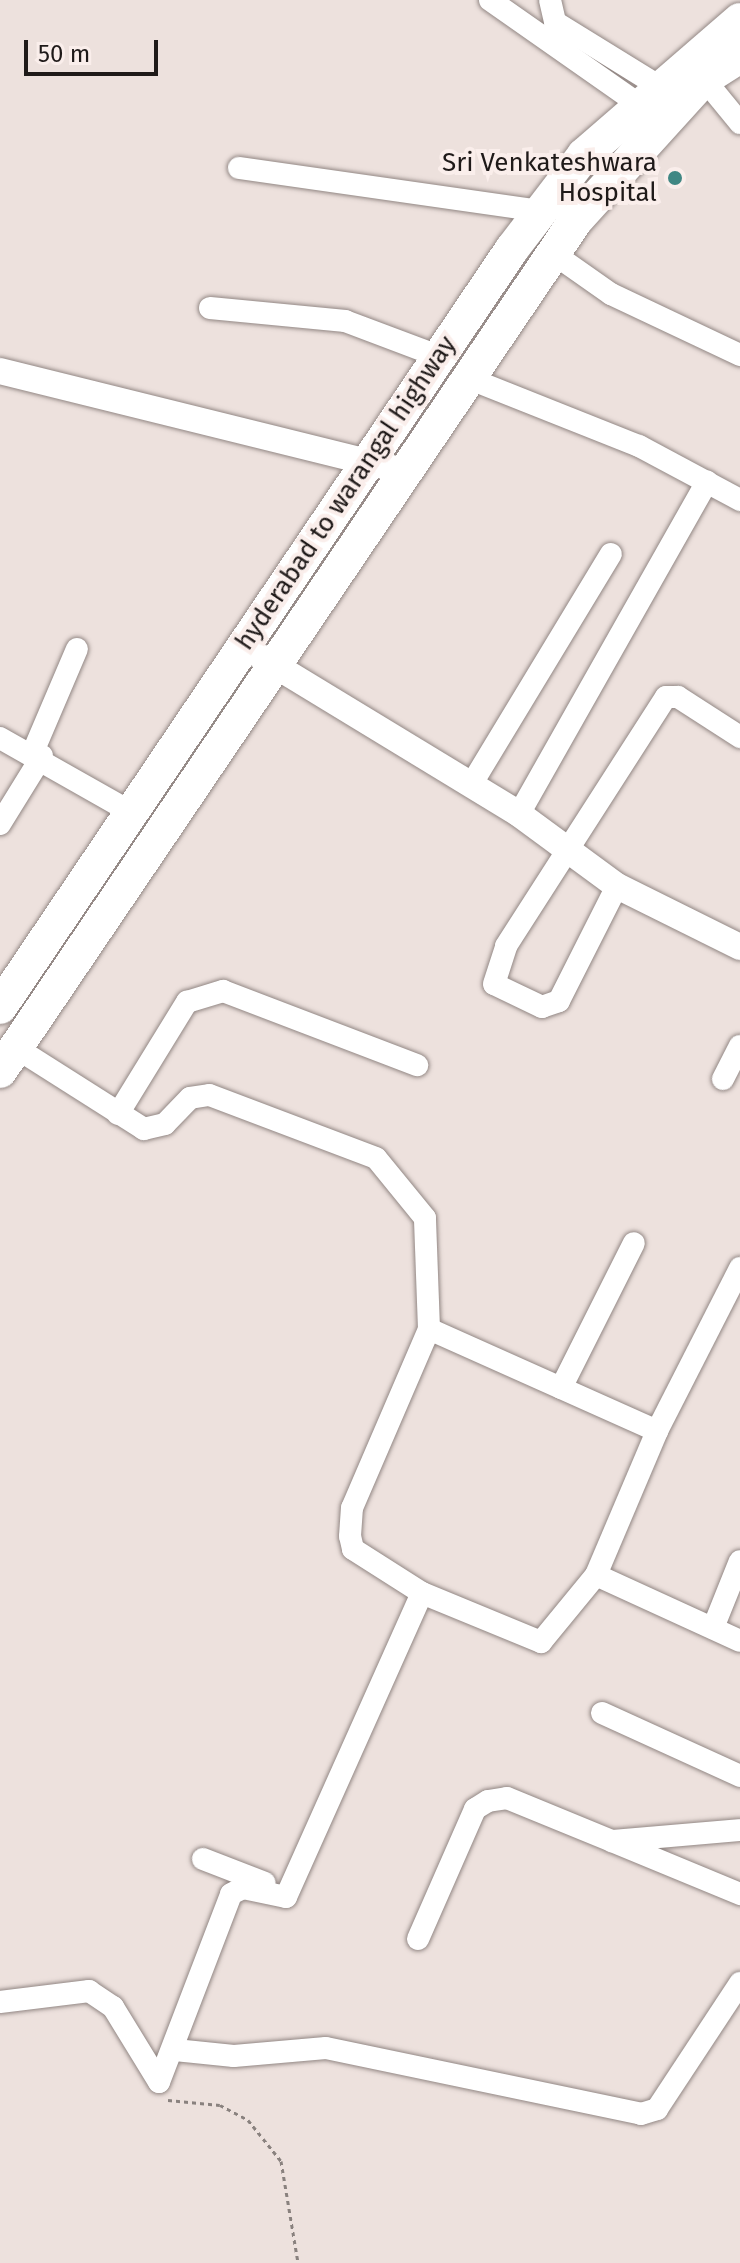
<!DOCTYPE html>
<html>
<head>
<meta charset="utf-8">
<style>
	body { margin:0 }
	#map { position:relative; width:740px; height:2263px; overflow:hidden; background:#ede1dd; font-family:"Fira Sans",sans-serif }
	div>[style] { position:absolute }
	.path>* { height:3px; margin-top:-1.5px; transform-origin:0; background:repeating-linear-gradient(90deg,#89817e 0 4px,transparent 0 8px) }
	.roads { filter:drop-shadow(0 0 2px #928784) drop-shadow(0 0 2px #928784) }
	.minor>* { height:22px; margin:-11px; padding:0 11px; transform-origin:11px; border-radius:11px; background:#fff }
	.tertiary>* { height:26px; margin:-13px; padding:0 13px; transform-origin:13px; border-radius:13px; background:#fff }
	.primary>* { height:34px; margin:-17px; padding:0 17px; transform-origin:17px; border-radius:17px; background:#fff }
	.dots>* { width:22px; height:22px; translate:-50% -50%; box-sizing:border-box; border:4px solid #faeeeb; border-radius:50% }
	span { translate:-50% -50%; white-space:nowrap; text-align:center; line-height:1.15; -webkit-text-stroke:8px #faeeeb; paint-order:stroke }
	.poi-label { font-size:26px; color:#1f1a19 }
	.right { translate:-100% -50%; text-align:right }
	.street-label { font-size:26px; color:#1f1a19 }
	.scale { position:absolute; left:24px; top:40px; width:134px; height:36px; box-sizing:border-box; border:4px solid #1f1a19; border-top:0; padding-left:10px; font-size:24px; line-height:28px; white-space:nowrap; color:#1f1a19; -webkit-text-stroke:6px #faeeeb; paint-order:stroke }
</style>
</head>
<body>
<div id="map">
	<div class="path">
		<div style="left:168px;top:2100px;width:52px;rotate:5.5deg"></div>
		<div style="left:220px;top:2105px;width:32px;rotate:28deg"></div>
		<div style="left:248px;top:2120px;width:53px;rotate:51.2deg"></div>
		<div style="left:281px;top:2161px;width:103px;rotate:80.5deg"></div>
	</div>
	<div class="roads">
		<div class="minor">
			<div style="left:490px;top:0;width:179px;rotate:35deg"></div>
			<div style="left:550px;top:0;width:23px;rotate:77deg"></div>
			<div style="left:555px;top:22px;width:120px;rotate:31.7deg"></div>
			<div style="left:704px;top:79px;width:57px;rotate:50.7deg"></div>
			<div style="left:239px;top:168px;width:305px;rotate:8.1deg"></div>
			<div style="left:554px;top:254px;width:70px;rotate:35.1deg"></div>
			<div style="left:611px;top:294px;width:143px;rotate:25.3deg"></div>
			<div style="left:210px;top:308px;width:136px;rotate:5.5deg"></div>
			<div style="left:345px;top:321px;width:99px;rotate:20.6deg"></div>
			<div style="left:468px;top:378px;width:184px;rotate:21.7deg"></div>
			<div style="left:639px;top:446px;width:115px;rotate:28.1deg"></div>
			<div style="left:0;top:738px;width:150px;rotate:29.5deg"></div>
			<div style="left:33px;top:752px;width:112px;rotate:-66.9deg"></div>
			<div style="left:471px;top:785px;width:270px;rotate:-58.8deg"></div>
			<div style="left:519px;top:814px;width:382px;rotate:-60.5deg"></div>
			<div style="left:0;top:824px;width:80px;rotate:-58.3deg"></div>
			<div style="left:617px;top:886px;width:129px;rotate:116.8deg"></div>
			<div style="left:559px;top:1001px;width:18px;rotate:161deg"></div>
			<div style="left:542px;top:1007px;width:53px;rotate:-154.4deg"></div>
			<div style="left:494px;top:984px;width:40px;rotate:-72deg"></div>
			<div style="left:506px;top:946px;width:296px;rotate:-57.3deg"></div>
			<div style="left:666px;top:697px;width:12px"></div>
			<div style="left:678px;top:697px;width:74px;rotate:32.8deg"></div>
			<div style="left:723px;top:1079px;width:37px;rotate:-63deg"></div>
			<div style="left:118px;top:1114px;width:132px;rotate:-58.4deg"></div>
			<div style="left:187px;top:1002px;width:38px;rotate:-17deg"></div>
			<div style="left:223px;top:991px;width:208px;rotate:20.9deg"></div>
			<div style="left:429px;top:1329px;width:250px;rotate:24.1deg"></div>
			<div style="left:561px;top:1388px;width:162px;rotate:-63.3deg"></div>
			<div style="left:596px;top:1575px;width:156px;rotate:-67deg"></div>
			<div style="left:657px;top:1431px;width:183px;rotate:-63deg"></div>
			<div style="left:422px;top:1593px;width:129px;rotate:22.4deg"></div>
			<div style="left:541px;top:1642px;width:87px;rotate:-50.6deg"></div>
			<div style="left:596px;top:1575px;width:158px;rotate:24.6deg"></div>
			<div style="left:713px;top:1628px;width:72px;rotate:-68.1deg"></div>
			<div style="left:602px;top:1713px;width:152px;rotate:24.5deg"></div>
			<div style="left:612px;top:1841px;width:139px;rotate:22.5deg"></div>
			<div style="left:203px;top:1859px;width:66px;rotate:21.2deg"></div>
			<div style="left:418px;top:1939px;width:142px;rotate:-66.3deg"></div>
			<div style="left:475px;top:1809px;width:15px;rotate:-32deg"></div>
			<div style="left:488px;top:1801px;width:19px;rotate:-9deg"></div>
			<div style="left:507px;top:1798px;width:113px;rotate:22.3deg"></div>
			<div style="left:612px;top:1841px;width:128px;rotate:-4.9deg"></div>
			<div style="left:0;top:2002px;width:90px;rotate:-7deg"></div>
			<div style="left:89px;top:1991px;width:29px;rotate:34deg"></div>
			<div style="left:113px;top:2007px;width:88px;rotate:58.5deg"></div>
			<div style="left:159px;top:2082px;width:201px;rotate:-69deg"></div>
			<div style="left:231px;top:1894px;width:13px;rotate:-27deg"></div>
			<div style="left:243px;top:1888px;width:44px;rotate:11.8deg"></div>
			<div style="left:286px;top:1897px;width:333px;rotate:-65.9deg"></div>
			<div style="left:422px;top:1593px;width:82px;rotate:-147.5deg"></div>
			<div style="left:353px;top:1549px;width:13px;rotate:-103deg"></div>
			<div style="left:350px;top:1536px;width:28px;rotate:-86deg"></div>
			<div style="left:352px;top:1508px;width:195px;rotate:-66.7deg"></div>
			<div style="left:429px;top:1329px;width:111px;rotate:-92.1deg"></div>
			<div style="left:425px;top:1218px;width:77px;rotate:-129.2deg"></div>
			<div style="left:376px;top:1158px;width:178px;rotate:-159.3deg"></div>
			<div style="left:209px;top:1095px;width:19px;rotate:171deg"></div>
			<div style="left:190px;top:1098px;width:36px;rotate:134deg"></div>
			<div style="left:165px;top:1124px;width:22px;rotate:167deg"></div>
			<div style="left:144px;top:1129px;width:153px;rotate:-147.6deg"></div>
			<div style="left:175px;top:2050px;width:59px;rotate:5.8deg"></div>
			<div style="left:234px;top:2056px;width:92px;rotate:-5deg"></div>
			<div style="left:326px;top:2048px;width:322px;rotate:11.8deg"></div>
			<div style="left:641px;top:2114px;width:17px;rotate:-17deg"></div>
			<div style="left:657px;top:2109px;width:151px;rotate:-56.6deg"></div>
		</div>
		<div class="tertiary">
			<div style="left:0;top:371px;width:415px;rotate:13.9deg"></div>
			<div style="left:261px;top:657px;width:302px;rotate:31.3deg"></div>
			<div style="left:519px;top:814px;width:122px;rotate:36.3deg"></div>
			<div style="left:617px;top:886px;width:137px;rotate:26.4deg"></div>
		</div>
		<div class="primary">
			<div style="left:0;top:1007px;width:915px;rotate:-55.96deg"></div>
			<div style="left:512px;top:249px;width:118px;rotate:-52.5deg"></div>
			<div style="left:584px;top:155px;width:206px;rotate:-40.9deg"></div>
			<div style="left:0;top:1071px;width:1028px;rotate:-55.91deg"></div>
			<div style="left:576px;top:220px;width:190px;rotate:-47.8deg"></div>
			<div style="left:704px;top:79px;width:43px;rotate:-32.6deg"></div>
		</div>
	</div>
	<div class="dots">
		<div style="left:675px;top:178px;background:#408783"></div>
	</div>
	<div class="poi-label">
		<span class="right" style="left:657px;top:178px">Sri Venkateshwara<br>Hospital</span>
	</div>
	<div class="street-label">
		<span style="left:346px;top:493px;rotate:-56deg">hyderabad to warangal highway</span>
	</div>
	<div class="scale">50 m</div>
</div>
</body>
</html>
